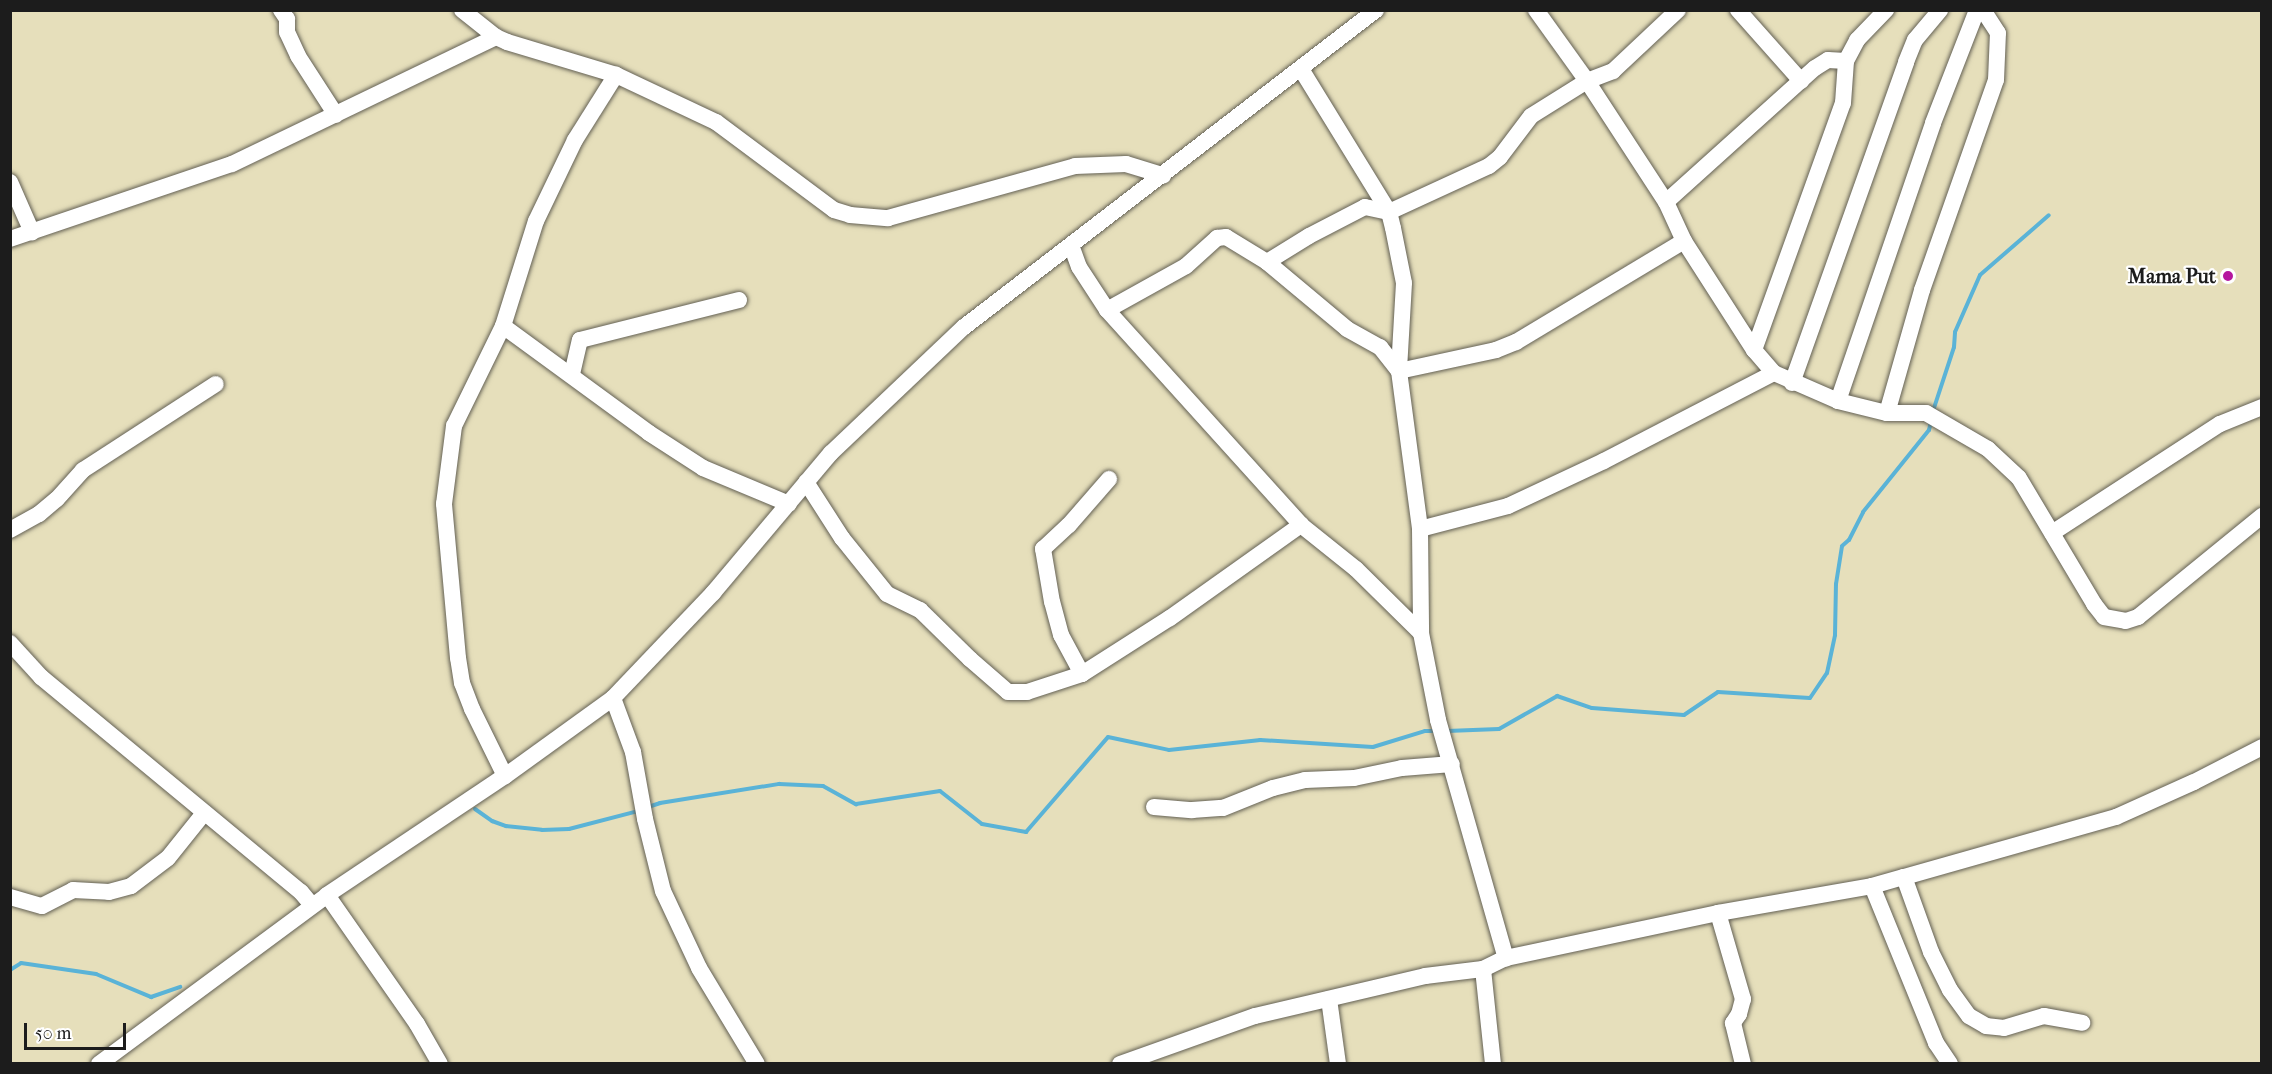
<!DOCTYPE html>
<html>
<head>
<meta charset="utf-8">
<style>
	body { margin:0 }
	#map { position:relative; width:2272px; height:1074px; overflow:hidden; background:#e6dfbb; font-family:"IM FELL French Canon",serif }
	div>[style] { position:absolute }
	.stream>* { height:4px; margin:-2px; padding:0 2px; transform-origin:2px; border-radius:2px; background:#5ab3d7 }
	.roads { filter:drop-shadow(0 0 2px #636054) drop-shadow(0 0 2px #636054) }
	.minor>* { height:16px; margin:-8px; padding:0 8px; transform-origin:8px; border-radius:8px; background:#fff }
	.dots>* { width:16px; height:16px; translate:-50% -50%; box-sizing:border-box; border:3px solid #fff; border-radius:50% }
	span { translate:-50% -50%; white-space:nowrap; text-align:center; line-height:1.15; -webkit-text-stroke:4.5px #fff; paint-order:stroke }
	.poi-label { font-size:20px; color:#1c1c1c; font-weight:700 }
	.right { translate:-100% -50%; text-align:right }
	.frame { position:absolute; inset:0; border:12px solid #1c1c1c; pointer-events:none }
	.scale { position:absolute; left:24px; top:1023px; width:102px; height:27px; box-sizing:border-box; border:3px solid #1c1c1c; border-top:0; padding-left:8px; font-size:18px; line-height:21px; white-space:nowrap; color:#1c1c1c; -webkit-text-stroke:4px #fff; paint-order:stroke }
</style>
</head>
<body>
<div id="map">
	<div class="stream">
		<div style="left:1933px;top:411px;width:67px;rotate:-71.8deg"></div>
		<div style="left:1954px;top:347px;width:15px;rotate:-86deg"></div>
		<div style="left:1955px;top:332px;width:62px;rotate:-66.3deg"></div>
		<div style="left:1980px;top:275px;width:91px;rotate:-41deg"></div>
		<div style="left:1447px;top:731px;width:52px;rotate:-2.2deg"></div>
		<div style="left:1499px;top:729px;width:67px;rotate:-29.6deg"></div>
		<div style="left:1557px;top:696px;width:37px;rotate:19deg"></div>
		<div style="left:1592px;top:708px;width:92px;rotate:4.4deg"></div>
		<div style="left:1684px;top:715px;width:41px;rotate:-34.1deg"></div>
		<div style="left:1718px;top:692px;width:92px;rotate:3.7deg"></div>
		<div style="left:1810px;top:698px;width:30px;rotate:-56deg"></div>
		<div style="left:1827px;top:673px;width:39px;rotate:-78deg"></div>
		<div style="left:1835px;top:635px;width:51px;rotate:-88.9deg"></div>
		<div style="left:1836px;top:584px;width:38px;rotate:-81deg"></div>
		<div style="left:1842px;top:546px;width:9px;rotate:-41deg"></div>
		<div style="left:1849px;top:540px;width:31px;rotate:-63deg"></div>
		<div style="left:1863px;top:512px;width:105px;rotate:-51.2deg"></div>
		<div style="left:1929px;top:430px;width:8px;rotate:-76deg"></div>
		<div style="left:648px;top:807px;width:13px;rotate:-18deg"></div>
		<div style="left:660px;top:803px;width:121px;rotate:-9.1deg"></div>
		<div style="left:779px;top:784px;width:44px;rotate:2.6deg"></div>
		<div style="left:823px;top:786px;width:38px;rotate:29deg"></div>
		<div style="left:856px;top:804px;width:85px;rotate:-8.8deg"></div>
		<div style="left:940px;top:791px;width:53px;rotate:38.2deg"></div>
		<div style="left:982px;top:824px;width:45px;rotate:10.3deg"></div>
		<div style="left:1026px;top:832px;width:125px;rotate:-49.2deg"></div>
		<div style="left:1108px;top:737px;width:62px;rotate:12deg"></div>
		<div style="left:1169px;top:750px;width:92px;rotate:-6.3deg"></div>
		<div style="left:1260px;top:740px;width:113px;rotate:3.5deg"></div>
		<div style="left:1373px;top:747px;width:54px;rotate:-17.1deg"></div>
		<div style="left:1425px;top:731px;width:11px"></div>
		<div style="left:475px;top:809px;width:21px;rotate:35deg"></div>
		<div style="left:492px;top:821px;width:15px;rotate:20deg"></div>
		<div style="left:506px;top:826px;width:36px;rotate:6deg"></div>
		<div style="left:542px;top:830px;width:27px;rotate:-2deg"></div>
		<div style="left:569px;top:829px;width:71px;rotate:-14.6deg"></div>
		<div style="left:10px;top:970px;width:13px;rotate:-32deg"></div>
		<div style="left:21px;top:963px;width:76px;rotate:8.3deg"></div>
		<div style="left:96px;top:974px;width:60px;rotate:22.7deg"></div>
		<div style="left:151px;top:997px;width:31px;rotate:-19deg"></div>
	</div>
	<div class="roads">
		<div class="minor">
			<div style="left:281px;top:10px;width:11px;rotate:56deg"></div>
			<div style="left:287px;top:19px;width:13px;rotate:90deg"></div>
			<div style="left:287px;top:32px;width:26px;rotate:65deg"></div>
			<div style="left:298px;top:56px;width:70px;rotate:57.2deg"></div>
			<div style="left:462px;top:10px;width:43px;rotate:38.5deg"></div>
			<div style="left:496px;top:37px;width:12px;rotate:24deg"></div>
			<div style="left:507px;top:42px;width:114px;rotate:16.8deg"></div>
			<div style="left:616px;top:75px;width:110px;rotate:25.2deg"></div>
			<div style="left:716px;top:122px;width:147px;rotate:36.7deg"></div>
			<div style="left:834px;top:210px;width:17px;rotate:17deg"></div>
			<div style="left:850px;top:215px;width:38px;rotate:5deg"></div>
			<div style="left:888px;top:218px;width:194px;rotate:-15.5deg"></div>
			<div style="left:1075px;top:166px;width:51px;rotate:-2.2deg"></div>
			<div style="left:1126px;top:164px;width:39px;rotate:17deg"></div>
			<div style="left:1536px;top:10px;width:87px;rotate:54.3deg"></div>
			<div style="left:1587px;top:81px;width:145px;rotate:56.9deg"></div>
			<div style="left:1666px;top:202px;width:43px;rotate:65.2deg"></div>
			<div style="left:1684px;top:241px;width:130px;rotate:57.3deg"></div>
			<div style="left:1754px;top:350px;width:30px;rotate:49deg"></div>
			<div style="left:1774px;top:373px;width:70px;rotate:23.6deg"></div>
			<div style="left:1838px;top:401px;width:50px;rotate:13.8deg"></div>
			<div style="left:1887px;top:413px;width:39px"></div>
			<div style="left:1926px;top:413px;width:72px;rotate:30.1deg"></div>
			<div style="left:1988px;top:449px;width:42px;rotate:43.1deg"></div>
			<div style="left:2019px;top:478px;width:147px;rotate:59.2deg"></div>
			<div style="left:2094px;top:604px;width:16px;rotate:52deg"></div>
			<div style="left:2104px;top:617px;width:22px;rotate:10deg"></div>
			<div style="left:2126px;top:621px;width:13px;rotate:-18deg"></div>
			<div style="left:2138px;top:617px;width:160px;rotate:-39.2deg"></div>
			<div style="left:1738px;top:10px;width:95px;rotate:48.4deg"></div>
			<div style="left:1301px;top:69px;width:168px;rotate:58.4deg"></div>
			<div style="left:1389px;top:212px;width:16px;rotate:76deg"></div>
			<div style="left:1393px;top:228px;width:56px;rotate:78.7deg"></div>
			<div style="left:1404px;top:283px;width:88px;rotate:93.3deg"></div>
			<div style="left:1399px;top:371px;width:159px;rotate:82.4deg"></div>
			<div style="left:1420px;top:529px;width:104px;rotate:89.4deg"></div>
			<div style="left:1421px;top:633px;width:89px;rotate:78.9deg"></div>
			<div style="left:1438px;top:720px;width:248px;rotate:74.1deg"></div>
			<div style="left:10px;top:182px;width:55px;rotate:66.3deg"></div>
			<div style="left:1666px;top:202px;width:200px;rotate:-42deg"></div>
			<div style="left:1815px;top:68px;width:15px;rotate:-32deg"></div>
			<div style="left:1828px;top:60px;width:18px;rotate:3deg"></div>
			<div style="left:10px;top:239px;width:234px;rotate:-18.7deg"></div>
			<div style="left:232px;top:164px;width:293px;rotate:-25.7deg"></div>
			<div style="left:1071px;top:245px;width:23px;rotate:70deg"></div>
			<div style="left:1079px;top:267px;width:51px;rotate:56.9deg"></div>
			<div style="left:1107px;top:310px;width:290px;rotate:47.9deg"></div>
			<div style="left:1301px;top:525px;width:70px;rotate:38.7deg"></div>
			<div style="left:1356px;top:569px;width:91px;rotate:44.6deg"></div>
			<div style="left:1267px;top:262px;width:49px;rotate:-31.8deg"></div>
			<div style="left:1309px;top:236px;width:63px;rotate:-27.4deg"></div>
			<div style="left:1365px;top:207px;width:25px;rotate:12deg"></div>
			<div style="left:1389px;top:212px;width:110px;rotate:-24.7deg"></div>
			<div style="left:1489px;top:166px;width:14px;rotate:-39deg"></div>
			<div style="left:1500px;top:157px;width:51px;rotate:-52.9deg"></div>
			<div style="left:1531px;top:116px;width:66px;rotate:-32deg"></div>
			<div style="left:1587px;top:81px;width:28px;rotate:-21deg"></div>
			<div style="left:1613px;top:71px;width:89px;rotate:-43.2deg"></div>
			<div style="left:1107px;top:310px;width:90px;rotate:-29.1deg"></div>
			<div style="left:1186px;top:266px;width:42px;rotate:-42.1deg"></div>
			<div style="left:1217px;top:238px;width:9px;rotate:-6deg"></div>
			<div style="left:1226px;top:237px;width:48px;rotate:31.4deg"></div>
			<div style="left:1267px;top:262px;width:104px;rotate:39.9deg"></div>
			<div style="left:1347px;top:329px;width:38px;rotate:29deg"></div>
			<div style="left:1380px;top:347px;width:31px;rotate:52deg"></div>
			<div style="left:1399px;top:371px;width:99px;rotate:-12.2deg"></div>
			<div style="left:1496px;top:350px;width:22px;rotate:-22deg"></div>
			<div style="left:1516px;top:342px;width:196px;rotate:-31deg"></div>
			<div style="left:503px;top:326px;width:181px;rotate:36.2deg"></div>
			<div style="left:649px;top:433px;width:64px;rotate:32.9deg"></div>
			<div style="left:703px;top:468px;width:93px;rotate:22.7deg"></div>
			<div style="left:1754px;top:350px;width:263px;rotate:-70.2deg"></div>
			<div style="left:1843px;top:103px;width:42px;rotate:-85.9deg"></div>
			<div style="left:1846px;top:61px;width:24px;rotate:-62deg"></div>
			<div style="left:1857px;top:40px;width:42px;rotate:-46deg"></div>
			<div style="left:572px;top:374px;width:35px;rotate:-77deg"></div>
			<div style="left:580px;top:340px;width:164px;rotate:-14.1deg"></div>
			<div style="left:1792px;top:383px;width:341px;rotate:-70.4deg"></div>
			<div style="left:1906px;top:62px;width:24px;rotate:-68deg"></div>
			<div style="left:1915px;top:40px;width:39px;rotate:-50deg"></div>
			<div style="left:1838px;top:401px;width:294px;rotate:-71.1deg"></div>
			<div style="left:1933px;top:123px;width:121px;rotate:-68.7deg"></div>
			<div style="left:1887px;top:413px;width:128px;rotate:-74.1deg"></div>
			<div style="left:1922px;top:290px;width:223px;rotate:-70.6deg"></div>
			<div style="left:1996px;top:80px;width:47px;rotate:-87.6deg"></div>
			<div style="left:1998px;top:33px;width:27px;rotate:-123deg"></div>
			<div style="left:806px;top:482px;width:67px;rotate:57.3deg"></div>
			<div style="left:842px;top:538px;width:72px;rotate:51.2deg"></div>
			<div style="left:887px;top:594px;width:37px;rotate:26deg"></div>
			<div style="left:920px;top:610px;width:70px;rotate:44.4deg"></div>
			<div style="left:970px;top:659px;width:50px;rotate:41deg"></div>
			<div style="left:1008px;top:692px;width:19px"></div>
			<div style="left:1027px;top:692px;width:58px;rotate:-18.1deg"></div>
			<div style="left:1082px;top:674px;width:104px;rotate:-32.5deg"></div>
			<div style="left:1170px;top:618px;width:161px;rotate:-35.4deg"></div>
			<div style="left:1420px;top:529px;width:91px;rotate:-14.6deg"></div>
			<div style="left:1508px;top:506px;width:106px;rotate:-25.1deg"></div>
			<div style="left:1604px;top:461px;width:191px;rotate:-27.4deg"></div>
			<div style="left:10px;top:530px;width:33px;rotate:-29deg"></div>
			<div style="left:39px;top:514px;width:23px;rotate:-40deg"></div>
			<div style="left:57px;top:499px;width:39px;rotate:-48deg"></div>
			<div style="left:83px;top:470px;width:158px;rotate:-32.9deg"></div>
			<div style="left:2052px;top:533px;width:200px;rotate:-33deg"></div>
			<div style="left:2220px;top:424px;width:45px;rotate:-22deg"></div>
			<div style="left:10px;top:643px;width:46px;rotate:47.6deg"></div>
			<div style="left:41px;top:677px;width:337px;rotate:39.6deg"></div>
			<div style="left:301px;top:892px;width:17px;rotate:50deg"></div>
			<div style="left:1082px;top:674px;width:44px;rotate:-118.3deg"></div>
			<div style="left:1061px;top:635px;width:34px;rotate:-105deg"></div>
			<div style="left:1052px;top:602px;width:54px;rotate:-99.6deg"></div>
			<div style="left:1043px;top:549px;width:35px;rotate:-43deg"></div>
			<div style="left:1069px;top:525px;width:61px;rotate:-49deg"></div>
			<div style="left:613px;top:698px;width:58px;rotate:69.7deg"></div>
			<div style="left:633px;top:752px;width:68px;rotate:79.8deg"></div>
			<div style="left:645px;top:819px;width:74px;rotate:76deg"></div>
			<div style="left:663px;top:891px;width:85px;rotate:64.9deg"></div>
			<div style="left:699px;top:968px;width:112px;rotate:58.9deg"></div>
			<div style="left:505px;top:776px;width:75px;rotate:-116.2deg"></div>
			<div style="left:472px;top:709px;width:28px;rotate:-111deg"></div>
			<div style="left:462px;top:683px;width:25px;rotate:-99deg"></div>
			<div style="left:458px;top:658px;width:155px;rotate:-95.2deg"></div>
			<div style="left:444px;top:504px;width:79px;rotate:-82.7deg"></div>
			<div style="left:454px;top:426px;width:111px;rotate:-63.9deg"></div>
			<div style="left:503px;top:326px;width:110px;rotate:-72.6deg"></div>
			<div style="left:536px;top:221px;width:90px;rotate:-64.3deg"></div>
			<div style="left:575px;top:140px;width:77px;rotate:-57.8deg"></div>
			<div style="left:1154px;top:807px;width:38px;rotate:5deg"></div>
			<div style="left:1192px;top:810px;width:31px;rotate:-4deg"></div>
			<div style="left:1223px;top:808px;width:54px;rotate:-21.8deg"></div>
			<div style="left:1273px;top:788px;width:33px;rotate:-14deg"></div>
			<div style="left:1305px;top:780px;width:49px;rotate:-2.3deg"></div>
			<div style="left:1354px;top:778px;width:49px;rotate:-11.8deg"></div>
			<div style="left:1402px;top:768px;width:50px;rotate:-4.6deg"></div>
			<div style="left:1904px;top:877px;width:80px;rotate:70.2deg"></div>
			<div style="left:1931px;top:952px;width:42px;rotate:63.4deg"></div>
			<div style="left:1950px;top:990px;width:32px;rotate:54deg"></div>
			<div style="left:1969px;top:1016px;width:20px;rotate:30deg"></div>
			<div style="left:1986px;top:1026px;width:18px;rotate:6deg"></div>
			<div style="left:2004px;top:1028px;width:42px;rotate:-16.7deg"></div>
			<div style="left:2044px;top:1016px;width:39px;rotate:10deg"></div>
			<div style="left:1872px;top:886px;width:170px;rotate:67.8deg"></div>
			<div style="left:1936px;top:1043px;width:25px;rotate:56deg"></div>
			<div style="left:327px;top:895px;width:157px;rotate:55.1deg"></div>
			<div style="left:417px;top:1024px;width:46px;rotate:60.1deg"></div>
			<div style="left:10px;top:897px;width:33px;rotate:16deg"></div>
			<div style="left:42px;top:906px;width:35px;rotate:-27deg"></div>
			<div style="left:73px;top:890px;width:36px;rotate:3deg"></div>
			<div style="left:109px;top:892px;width:23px;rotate:-15deg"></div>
			<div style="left:131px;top:886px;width:46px;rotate:-37.1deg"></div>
			<div style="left:168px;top:858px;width:58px;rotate:-51.3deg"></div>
			<div style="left:1718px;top:913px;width:90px;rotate:73.8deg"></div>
			<div style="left:1743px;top:999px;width:16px;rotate:105deg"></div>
			<div style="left:1739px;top:1014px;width:11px;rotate:124deg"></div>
			<div style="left:1733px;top:1023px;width:42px;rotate:76.3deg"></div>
			<div style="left:1483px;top:969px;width:96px;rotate:84deg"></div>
			<div style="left:1329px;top:999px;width:66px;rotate:82.1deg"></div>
			<div style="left:99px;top:1064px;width:284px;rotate:-36.5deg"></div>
			<div style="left:327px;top:895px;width:214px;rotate:-33.8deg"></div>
			<div style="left:505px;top:776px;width:133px;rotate:-35.8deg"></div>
			<div style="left:613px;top:698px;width:145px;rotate:-46.4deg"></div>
			<div style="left:713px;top:593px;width:183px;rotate:-49.9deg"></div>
			<div style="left:831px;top:453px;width:183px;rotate:-43.5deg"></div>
			<div style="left:964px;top:327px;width:520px;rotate:-37.58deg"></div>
			<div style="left:1120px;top:1064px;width:143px;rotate:-19.6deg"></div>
			<div style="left:1255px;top:1016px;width:175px;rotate:-13.2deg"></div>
			<div style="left:1425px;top:976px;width:58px;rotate:-6.9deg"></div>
			<div style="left:1483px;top:969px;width:25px;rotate:-26deg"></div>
			<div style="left:1506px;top:958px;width:217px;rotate:-12deg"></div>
			<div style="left:1718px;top:913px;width:156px;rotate:-9.9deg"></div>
			<div style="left:1872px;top:886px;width:33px;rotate:-16deg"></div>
			<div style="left:1904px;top:877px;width:220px;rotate:-15.8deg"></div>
			<div style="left:2116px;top:817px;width:85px;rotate:-24.2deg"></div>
			<div style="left:2194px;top:782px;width:76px;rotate:-27.2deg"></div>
		</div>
	</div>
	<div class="dots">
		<div style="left:2228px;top:276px;background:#b5179e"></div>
	</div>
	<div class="poi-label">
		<span class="right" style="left:2216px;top:276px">Mama Put</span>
	</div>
	<div class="frame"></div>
	<div class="scale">50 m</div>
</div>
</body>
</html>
